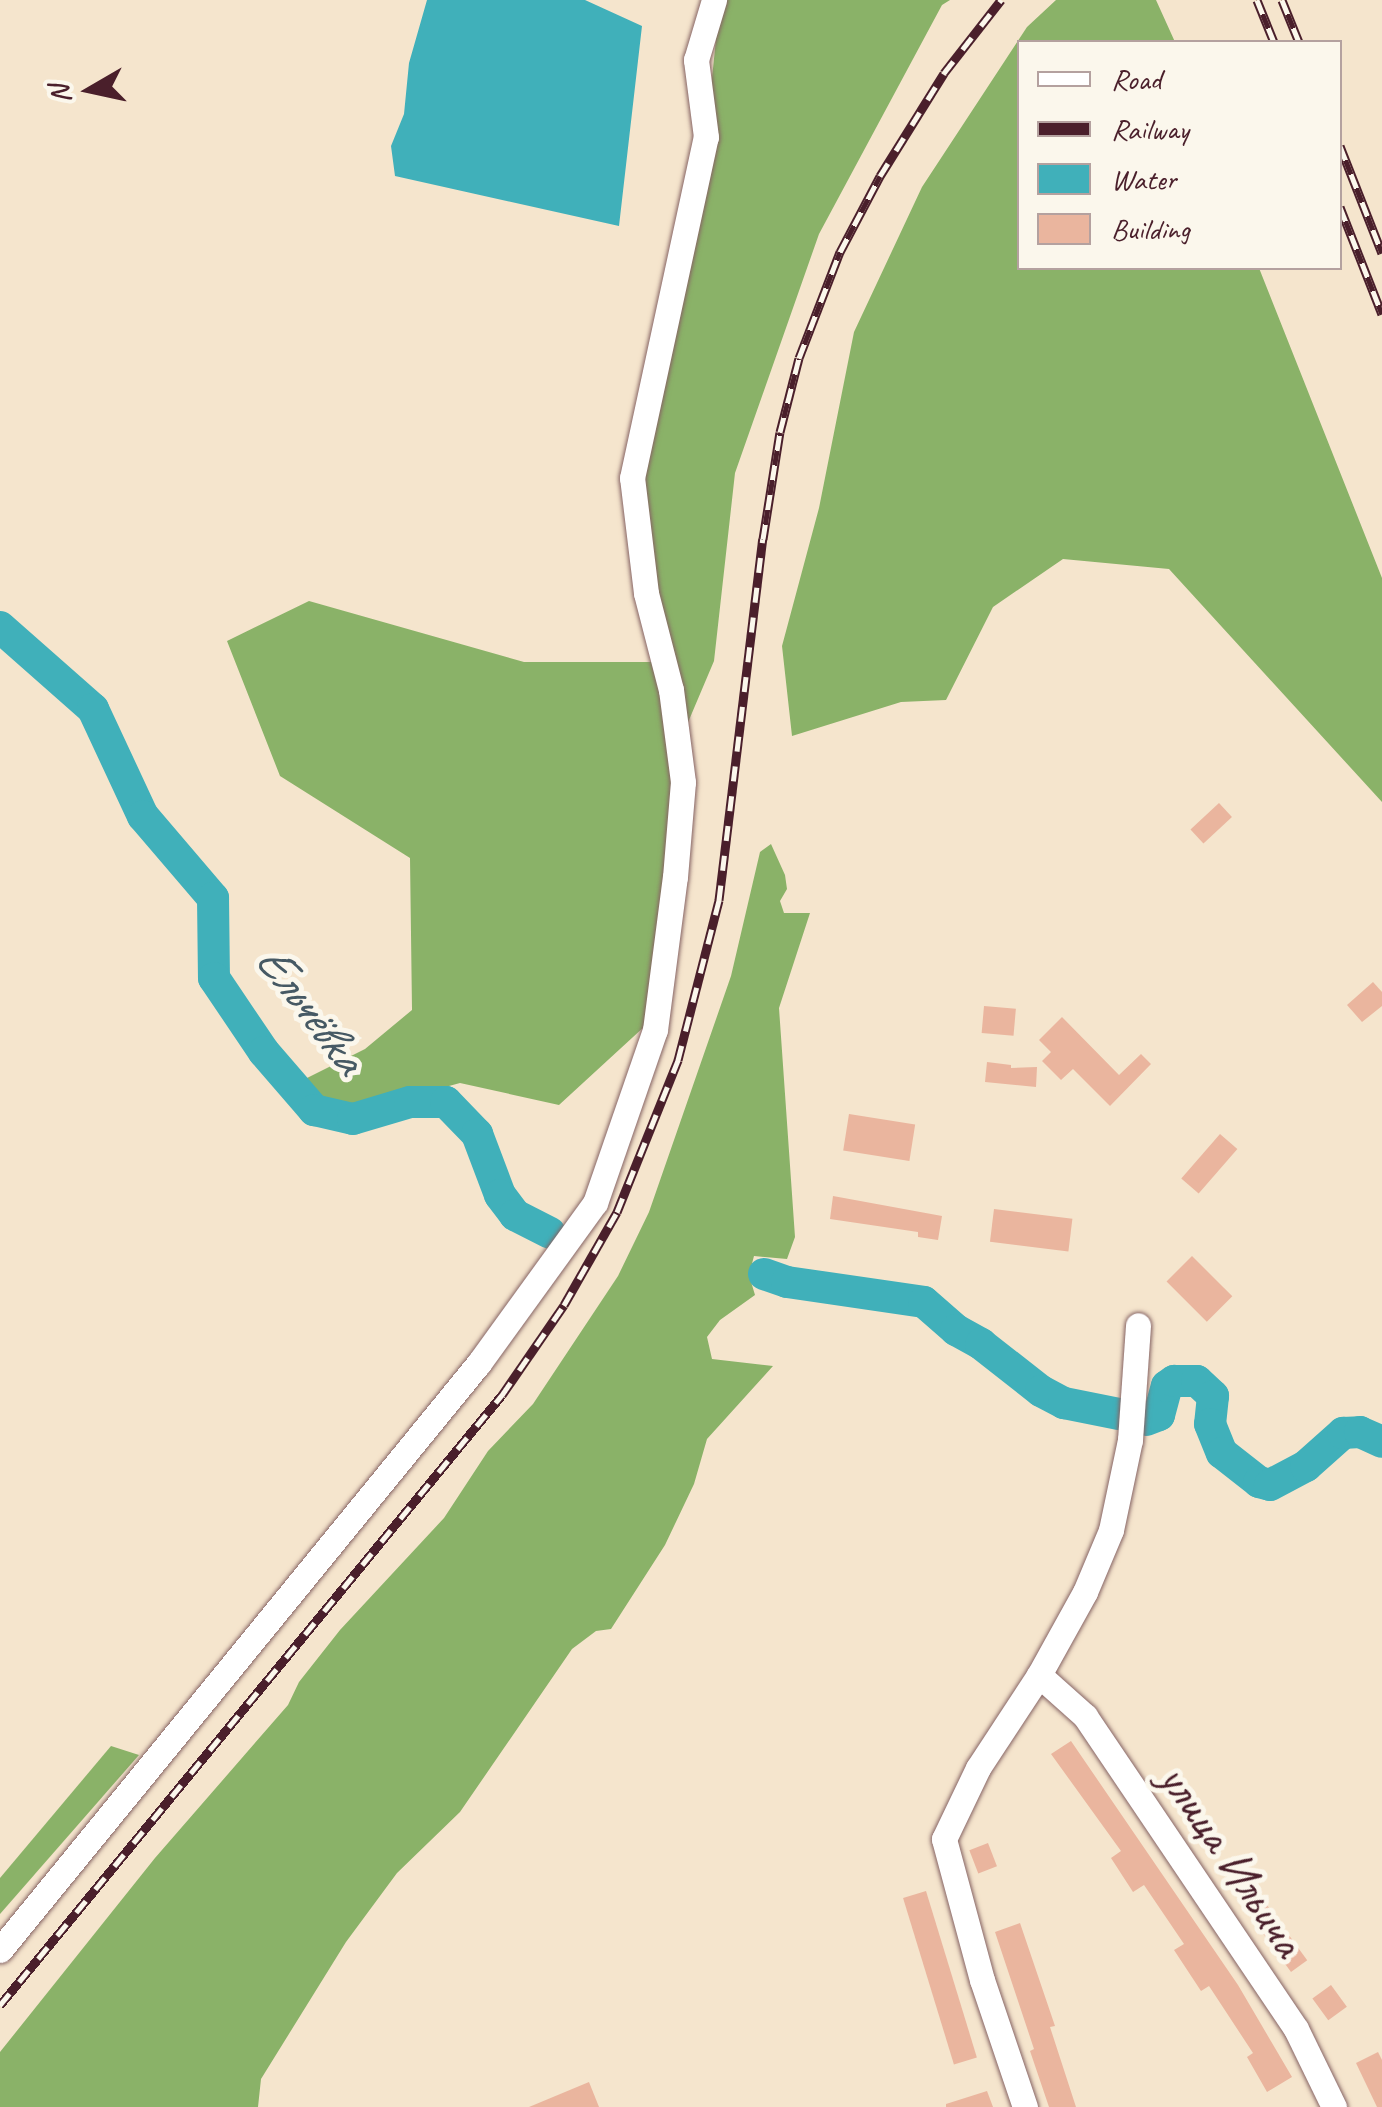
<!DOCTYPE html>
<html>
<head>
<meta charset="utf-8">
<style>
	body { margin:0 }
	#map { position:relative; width:1382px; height:2107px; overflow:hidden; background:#f5e5cd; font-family:Caveat,sans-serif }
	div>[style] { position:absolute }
	.forest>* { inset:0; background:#8ab268 }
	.water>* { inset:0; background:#40b0ba }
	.river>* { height:32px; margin:-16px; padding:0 16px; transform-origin:16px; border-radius:16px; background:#40b0ba }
	.building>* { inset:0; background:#eab59e; transform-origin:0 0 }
	.roads { filter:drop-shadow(0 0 2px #866464) drop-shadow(0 0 2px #866464) }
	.minor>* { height:25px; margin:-12.5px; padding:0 12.5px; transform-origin:12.5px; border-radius:12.5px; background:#fff }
	.rail>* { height:9px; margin-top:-4.5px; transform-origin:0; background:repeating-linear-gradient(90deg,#fbf7ec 0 15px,#4a1f2b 0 30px); box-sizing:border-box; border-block:2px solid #4a1f2b }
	span { translate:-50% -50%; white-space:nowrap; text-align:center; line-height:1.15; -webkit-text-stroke:10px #fbf7ec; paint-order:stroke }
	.street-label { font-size:48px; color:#4a1f2b }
	.water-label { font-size:50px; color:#465964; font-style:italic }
	.legend { position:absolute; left:1017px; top:40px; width:325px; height:230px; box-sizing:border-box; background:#fbf7ec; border:2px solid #b4a19f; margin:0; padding:12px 18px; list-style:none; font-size:30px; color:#4a1f2b }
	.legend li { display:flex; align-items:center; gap:20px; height:50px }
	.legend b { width:50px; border:2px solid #b4a19f }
	.north { position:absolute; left:40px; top:40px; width:100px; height:100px; -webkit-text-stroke:8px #fbf7ec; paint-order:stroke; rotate:261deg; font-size:28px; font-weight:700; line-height:40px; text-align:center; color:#4a1f2b }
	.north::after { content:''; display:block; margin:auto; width:35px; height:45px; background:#4a1f2b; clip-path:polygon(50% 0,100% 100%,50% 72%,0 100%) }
</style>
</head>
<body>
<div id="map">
	<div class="forest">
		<div style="clip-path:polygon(720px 0,950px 0,942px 5px,819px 234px,735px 473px,714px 661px,678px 746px,657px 1015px,559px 1105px,460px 1083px,339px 1116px,293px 1085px,365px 1049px,412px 1010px,410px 858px,280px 776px,227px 641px,309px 601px,524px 662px,664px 662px,632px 478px,706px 137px)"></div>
		<div style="clip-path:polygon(1056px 0,1156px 0,1175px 42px,1019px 42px,1019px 268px,1259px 268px,1382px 578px,1382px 802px,1169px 569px,1063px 559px,993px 607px,946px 700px,901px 702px,792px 736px,782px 646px,819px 508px,854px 332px,922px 187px,1027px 27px)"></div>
		<div style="clip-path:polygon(771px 844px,785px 875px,787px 889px,780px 901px,784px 913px,810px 913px,779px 1008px,795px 1237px,787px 1259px,754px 1256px,749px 1275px,755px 1295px,720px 1320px,707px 1337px,712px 1359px,773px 1366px,707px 1439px,694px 1484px,665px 1545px,611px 1629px,596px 1631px,572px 1649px,460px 1812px,397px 1873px,346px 1942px,261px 2079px,258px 2107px,0 2107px,0 2052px,155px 1858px,288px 1705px,299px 1682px,340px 1630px,444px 1518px,488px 1451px,533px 1404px,618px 1276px,649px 1212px,731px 976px,760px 852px)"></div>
		<div style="clip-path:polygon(111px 1746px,139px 1755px,0 1914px,0 1878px)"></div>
	</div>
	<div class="water">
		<div style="clip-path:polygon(427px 0,585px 0,642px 26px,619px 226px,395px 176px,391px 146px,404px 114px,409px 63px)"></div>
	</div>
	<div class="river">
		<div style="left:0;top:627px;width:124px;rotate:41.4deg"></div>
		<div style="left:93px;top:709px;width:118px;rotate:65deg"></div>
		<div style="left:143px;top:816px;width:108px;rotate:49.5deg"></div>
		<div style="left:213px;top:898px;width:80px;rotate:89.3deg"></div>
		<div style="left:214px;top:978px;width:89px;rotate:56deg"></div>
		<div style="left:264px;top:1052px;width:77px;rotate:49.2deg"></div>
		<div style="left:314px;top:1110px;width:40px;rotate:13deg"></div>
		<div style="left:353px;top:1119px;width:59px;rotate:-16.6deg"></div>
		<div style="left:410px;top:1102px;width:36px"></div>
		<div style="left:446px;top:1102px;width:45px;rotate:45.9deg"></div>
		<div style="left:477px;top:1134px;width:65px;rotate:69.3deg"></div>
		<div style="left:500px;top:1195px;width:25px;rotate:53deg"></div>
		<div style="left:515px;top:1215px;width:39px;rotate:27deg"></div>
		<div style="left:764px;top:1274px;width:24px;rotate:19deg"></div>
		<div style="left:787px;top:1282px;width:138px;rotate:8.3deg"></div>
		<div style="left:924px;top:1302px;width:43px;rotate:41.2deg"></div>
		<div style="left:956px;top:1330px;width:29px;rotate:29deg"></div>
		<div style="left:981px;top:1344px;width:76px;rotate:38.1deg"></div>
		<div style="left:1041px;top:1391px;width:26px;rotate:28deg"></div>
		<div style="left:1064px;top:1403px;width:56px;rotate:11.3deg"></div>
		<div style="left:1146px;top:1420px;width:14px;rotate:-21deg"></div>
		<div style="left:1159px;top:1415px;width:30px;rotate:-75deg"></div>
		<div style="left:1167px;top:1386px;width:9px;rotate:-36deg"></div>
		<div style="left:1174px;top:1381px;width:23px"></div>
		<div style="left:1197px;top:1381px;width:22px;rotate:43deg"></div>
		<div style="left:1213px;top:1396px;width:28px;rotate:96deg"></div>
		<div style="left:1210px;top:1424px;width:31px;rotate:68deg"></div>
		<div style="left:1222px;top:1453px;width:47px;rotate:38.1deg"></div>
		<div style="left:1259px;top:1482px;width:11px;rotate:15deg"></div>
		<div style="left:1270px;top:1485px;width:41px;rotate:-27.8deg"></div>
		<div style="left:1306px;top:1466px;width:50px;rotate:-41.7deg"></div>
		<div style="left:1343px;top:1433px;width:17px;rotate:-3deg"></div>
		<div style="left:1360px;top:1432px;width:24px;rotate:24deg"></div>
	</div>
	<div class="building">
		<div style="left:1219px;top:803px;width:19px;height:39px;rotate:47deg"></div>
		<div style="clip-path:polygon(1373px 982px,1382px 992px,1382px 1006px,1362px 1022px,1347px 1005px)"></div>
		<div style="left:984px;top:1006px;width:32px;height:27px;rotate:5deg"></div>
		<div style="clip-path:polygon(1062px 1017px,1119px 1075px,1141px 1054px,1151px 1064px,1110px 1106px,1073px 1069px,1061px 1080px,1042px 1061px,1051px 1052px,1039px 1040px)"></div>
		<div style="clip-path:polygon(987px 1062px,1011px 1065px,1011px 1068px,1037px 1067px,1036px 1087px,985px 1082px)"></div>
		<div style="left:849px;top:1114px;width:67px;height:37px;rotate:9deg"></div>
		<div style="left:1220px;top:1134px;width:23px;height:59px;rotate:41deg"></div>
		<div style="clip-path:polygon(833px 1196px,942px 1216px,938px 1240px,918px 1237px,918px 1232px,830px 1219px)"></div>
		<div style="left:994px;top:1209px;width:79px;height:33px;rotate:7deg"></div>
		<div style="left:1192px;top:1256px;width:57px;height:36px;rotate:45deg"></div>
		<div style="clip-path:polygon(1071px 1741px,1238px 1985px,1292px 2077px,1267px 2092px,1247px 2057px,1253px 2053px,1209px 1986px,1201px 1991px,1174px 1950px,1184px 1944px,1144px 1885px,1133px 1892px,1111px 1858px,1121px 1851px,1051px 1754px)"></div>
		<div style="left:988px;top:1843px;width:25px;height:20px;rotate:69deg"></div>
		<div style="left:926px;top:1891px;width:174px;height:24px;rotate:73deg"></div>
		<div style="left:1259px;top:1894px;width:82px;height:20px;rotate:54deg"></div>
		<div style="clip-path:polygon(1020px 1923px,1055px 2026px,1050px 2027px,1076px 2107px,1049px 2107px,1030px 2051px,1034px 2049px,995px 1932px)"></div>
		<div style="left:1331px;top:1985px;width:27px;height:23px;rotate:54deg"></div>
		<div style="clip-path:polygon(1378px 2052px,1382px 2060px,1382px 2107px,1377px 2107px,1356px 2063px)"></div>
		<div style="clip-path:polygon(589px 2082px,599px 2107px,529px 2107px)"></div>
		<div style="clip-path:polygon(987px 2091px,993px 2107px,946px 2107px,946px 2104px)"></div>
	</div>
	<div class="roads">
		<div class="minor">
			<div style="left:1039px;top:1675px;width:62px;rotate:41.7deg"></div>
			<div style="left:1085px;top:1716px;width:377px;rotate:56deg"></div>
			<div style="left:1296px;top:2029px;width:87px;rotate:64deg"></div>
			<div style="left:0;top:1950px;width:758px;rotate:-50.79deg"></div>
			<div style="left:479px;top:1363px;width:198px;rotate:-54.1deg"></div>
			<div style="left:595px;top:1203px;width:183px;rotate:-70.9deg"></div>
			<div style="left:655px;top:1030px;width:154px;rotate:-82.6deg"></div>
			<div style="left:675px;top:877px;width:95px;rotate:-85.2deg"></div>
			<div style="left:683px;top:782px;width:93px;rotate:-97.4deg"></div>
			<div style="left:671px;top:690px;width:100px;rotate:-104.5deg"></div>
			<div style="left:646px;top:593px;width:116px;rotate:-96.9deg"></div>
			<div style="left:632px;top:478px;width:349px;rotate:-77.8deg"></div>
			<div style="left:706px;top:137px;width:78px;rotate:-97.4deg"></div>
			<div style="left:696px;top:60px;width:63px;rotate:-73.3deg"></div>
			<div style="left:1025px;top:2107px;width:134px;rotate:-108.7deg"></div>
			<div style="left:982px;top:1980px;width:146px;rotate:-105.1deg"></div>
			<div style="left:944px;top:1839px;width:79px;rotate:-64.4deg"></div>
			<div style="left:978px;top:1768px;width:111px;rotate:-56.7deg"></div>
			<div style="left:1039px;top:1675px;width:95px;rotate:-61deg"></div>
			<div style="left:1085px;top:1592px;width:67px;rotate:-67.2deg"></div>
			<div style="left:1111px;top:1530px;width:92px;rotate:-78.1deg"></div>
			<div style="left:1130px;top:1440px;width:115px;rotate:-86deg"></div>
		</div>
	</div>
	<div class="rail">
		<div style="left:1257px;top:0;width:45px;rotate:68deg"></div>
		<div style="left:1282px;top:0;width:45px;rotate:68deg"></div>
		<div style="left:1340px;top:146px;width:115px;rotate:68.6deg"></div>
		<div style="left:1340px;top:207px;width:115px;rotate:68.6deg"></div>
		<div style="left:0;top:2005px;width:790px;rotate:-50.55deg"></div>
		<div style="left:502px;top:1395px;width:109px;rotate:-55.4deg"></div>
		<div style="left:564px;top:1305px;width:107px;rotate:-60.3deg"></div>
		<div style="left:617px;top:1212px;width:164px;rotate:-68.1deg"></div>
		<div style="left:678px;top:1060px;width:165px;rotate:-75.6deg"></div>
		<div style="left:719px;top:900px;width:364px;rotate:-83.1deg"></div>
		<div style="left:763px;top:539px;width:108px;rotate:-81deg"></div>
		<div style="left:780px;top:432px;width:76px;rotate:-75.6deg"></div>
		<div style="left:799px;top:358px;width:114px;rotate:-68.9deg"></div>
		<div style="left:840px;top:252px;width:86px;rotate:-62.2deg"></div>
		<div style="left:880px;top:176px;width:121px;rotate:-58.1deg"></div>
		<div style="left:944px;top:73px;width:93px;rotate:-52deg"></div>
	</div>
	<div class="street-label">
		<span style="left:1232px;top:1860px;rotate:56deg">улица Ильича</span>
	</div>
	<div class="water-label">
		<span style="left:311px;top:1008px;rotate:53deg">Ельчёвка</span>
	</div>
	<ul class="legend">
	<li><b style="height:12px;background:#fff"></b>Road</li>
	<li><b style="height:12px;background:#4a1f2b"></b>Railway</li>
	<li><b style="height:28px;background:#40b0ba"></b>Water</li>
	<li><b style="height:28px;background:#eab59e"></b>Building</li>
	</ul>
	<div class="north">N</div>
</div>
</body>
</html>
